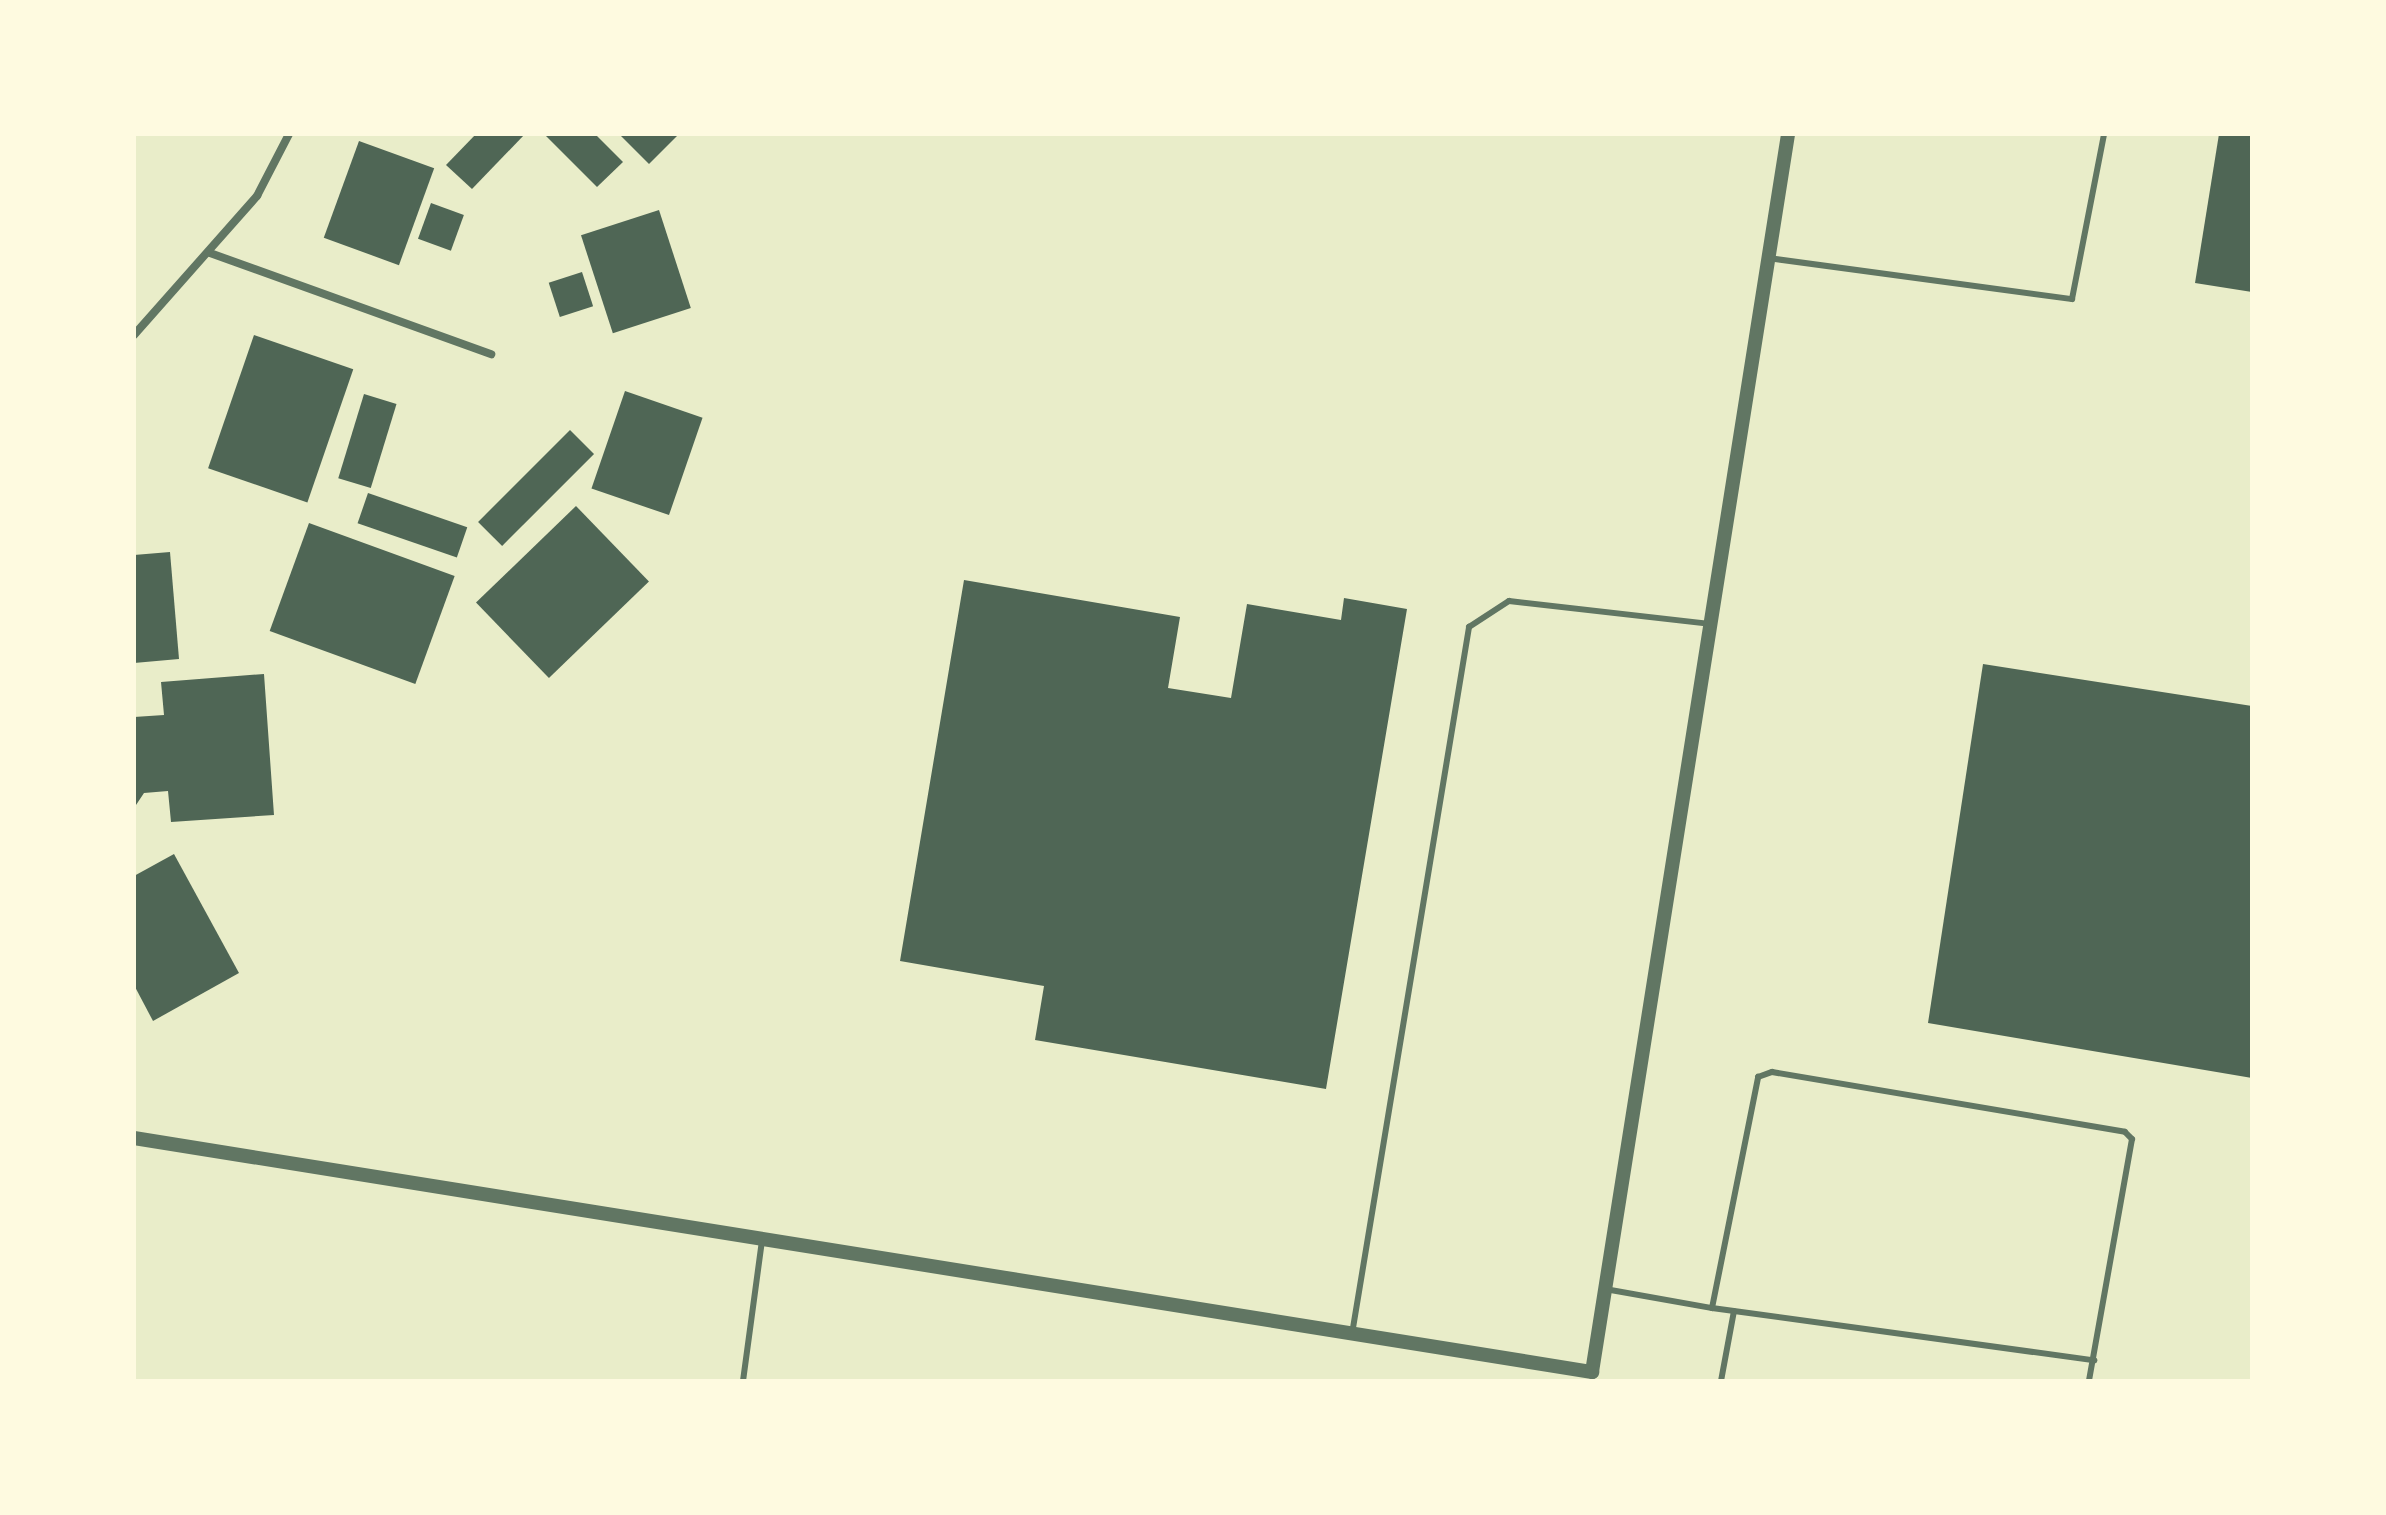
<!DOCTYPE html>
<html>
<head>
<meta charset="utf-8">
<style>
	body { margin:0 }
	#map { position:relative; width:2386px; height:1515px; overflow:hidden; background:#e9edc9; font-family:Commissioner,sans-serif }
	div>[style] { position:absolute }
	.building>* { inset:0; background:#4f6655; transform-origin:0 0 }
	.service>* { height:6px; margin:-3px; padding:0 3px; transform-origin:3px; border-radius:3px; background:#617663 }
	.minor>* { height:8px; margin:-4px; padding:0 4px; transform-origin:4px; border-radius:4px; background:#617663 }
	.tertiary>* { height:14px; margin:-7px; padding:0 7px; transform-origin:7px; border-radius:7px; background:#617663 }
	span { translate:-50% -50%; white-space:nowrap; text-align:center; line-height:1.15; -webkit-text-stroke:6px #fefae0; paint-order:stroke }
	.frame { position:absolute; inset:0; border:136px solid #fefae0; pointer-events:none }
</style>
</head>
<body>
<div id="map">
	<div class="building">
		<div style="clip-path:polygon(476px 134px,525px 134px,472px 189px,446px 165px)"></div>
		<div style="clip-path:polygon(544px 134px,595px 134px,623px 162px,597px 187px)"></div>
		<div style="clip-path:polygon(619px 134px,679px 134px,649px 164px)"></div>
		<div style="clip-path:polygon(2219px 134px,2252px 134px,2252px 292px,2195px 283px)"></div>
		<div style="left:359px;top:141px;width:80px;height:103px;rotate:20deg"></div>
		<div style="left:431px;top:203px;width:35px;height:38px;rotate:20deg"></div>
		<div style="left:659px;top:210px;width:103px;height:82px;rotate:72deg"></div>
		<div style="left:582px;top:272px;width:36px;height:35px;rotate:72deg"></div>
		<div style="left:254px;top:335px;width:105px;height:141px;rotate:19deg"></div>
		<div style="left:625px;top:391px;width:82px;height:103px;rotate:19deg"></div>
		<div style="left:364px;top:394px;width:34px;height:88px;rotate:17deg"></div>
		<div style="left:570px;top:430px;width:34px;height:130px;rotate:45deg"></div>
		<div style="left:368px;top:493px;width:105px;height:32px;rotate:19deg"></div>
		<div style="left:576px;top:506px;width:105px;height:139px;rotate:46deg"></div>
		<div style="left:309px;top:523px;width:155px;height:115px;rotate:20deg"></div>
		<div style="clip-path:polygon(170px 552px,179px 659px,134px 663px,134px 555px)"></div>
		<div style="clip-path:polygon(964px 580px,1180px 617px,1168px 688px,1231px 698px,1247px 604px,1341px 620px,1344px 598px,1407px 609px,1326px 1089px,1035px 1040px,1044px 986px,900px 961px)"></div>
		<div style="clip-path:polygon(1983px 664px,2252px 706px,2252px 1078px,1928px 1023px)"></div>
		<div style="clip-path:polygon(264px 674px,274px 815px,171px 822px,168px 791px,144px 793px,134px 808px,134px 717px,164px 715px,161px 682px)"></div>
		<div style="clip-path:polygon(174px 854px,239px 973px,153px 1021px,134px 985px,134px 876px)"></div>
	</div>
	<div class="service">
		<div style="left:1768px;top:258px;width:307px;rotate:7.7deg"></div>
		<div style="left:2072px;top:299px;width:168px;rotate:-79deg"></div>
		<div style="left:1605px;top:1289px;width:109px;rotate:10.1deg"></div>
		<div style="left:1712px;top:1308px;width:236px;rotate:-78.7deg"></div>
		<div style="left:1758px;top:1077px;width:15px;rotate:-20deg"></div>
		<div style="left:1772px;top:1072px;width:358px;rotate:9.6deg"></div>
		<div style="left:2125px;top:1132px;width:10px;rotate:45deg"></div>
		<div style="left:2132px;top:1139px;width:246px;rotate:100.1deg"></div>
		<div style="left:1712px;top:1308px;width:386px;rotate:7.8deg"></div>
		<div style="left:1352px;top:1334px;width:717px;rotate:-80.6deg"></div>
		<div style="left:1469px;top:627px;width:48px;rotate:-33deg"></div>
		<div style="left:1509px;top:601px;width:202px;rotate:6.5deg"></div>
		<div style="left:743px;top:1381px;width:141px;rotate:-82.3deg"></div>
		<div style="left:1721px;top:1381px;width:71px;rotate:-79.5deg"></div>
	</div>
	<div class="minor">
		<div style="left:210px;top:253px;width:299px;rotate:19.8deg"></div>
		<div style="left:134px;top:335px;width:186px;rotate:-48.5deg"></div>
		<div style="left:257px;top:196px;width:70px;rotate:-62.7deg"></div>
	</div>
	<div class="tertiary">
		<div style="left:134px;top:1138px;width:1477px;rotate:9.12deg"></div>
		<div style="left:1592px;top:1372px;width:1253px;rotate:-81deg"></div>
	</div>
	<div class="frame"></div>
</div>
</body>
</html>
